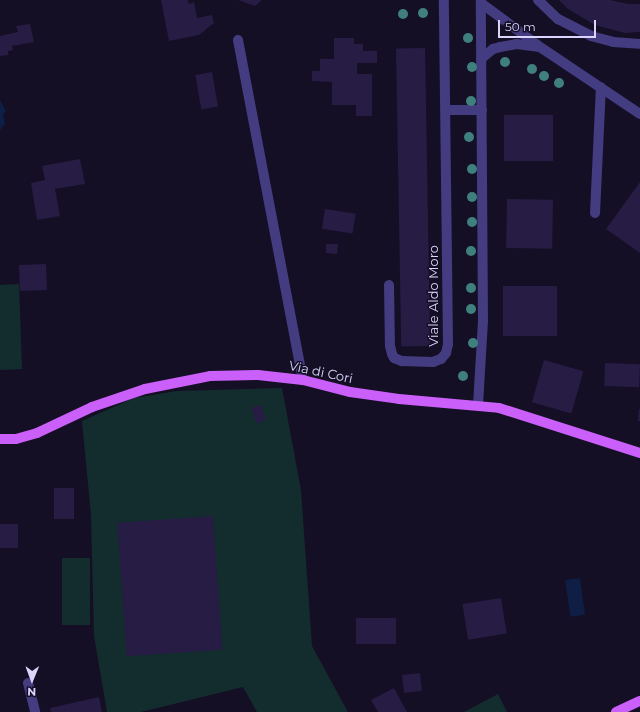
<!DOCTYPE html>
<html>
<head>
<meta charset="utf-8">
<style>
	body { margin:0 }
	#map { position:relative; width:640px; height:712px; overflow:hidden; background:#140f24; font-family:Montserrat,sans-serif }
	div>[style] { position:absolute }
	.green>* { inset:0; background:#132d2e; transform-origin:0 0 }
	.water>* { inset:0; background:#0e1e44; transform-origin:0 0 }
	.building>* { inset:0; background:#271c44; transform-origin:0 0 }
	.minor>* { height:10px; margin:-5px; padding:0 5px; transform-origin:5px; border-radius:5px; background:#433c81 }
	.major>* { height:10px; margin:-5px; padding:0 5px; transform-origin:5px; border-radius:5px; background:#ca5ff9 }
	.trees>* { width:10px; height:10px; margin:-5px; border-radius:50%; background:#3f7f7d }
	span { translate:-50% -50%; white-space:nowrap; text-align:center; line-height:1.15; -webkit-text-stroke:3px #140f24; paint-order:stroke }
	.street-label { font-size:13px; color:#dbd4fd }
	.north { position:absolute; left:12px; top:660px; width:40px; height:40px; -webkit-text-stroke:3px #140f24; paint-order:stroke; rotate:181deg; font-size:11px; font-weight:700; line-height:16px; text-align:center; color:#dbd4fd }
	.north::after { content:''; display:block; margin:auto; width:14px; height:18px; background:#dbd4fd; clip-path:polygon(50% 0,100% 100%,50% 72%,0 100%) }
	.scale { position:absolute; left:498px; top:20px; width:98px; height:18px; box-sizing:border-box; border:2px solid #dbd4fd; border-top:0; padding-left:5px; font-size:12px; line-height:14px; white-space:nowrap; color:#dbd4fd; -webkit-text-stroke:3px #140f24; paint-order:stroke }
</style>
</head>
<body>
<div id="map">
	<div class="green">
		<div style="clip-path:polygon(19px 284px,22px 369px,0 370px,0 285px)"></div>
		<div style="clip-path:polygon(282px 388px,301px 490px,312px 646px,348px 712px,257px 712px,243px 687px,141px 712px,107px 712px,94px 636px,91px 515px,82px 421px,134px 398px,177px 391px)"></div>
		<div style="left:62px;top:558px;width:28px;height:67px"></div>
		<div style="clip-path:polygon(498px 694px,507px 712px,464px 712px)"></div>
	</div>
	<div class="water">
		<div style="clip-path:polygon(0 100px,6px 111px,3px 115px,5px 124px,0 130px)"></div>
		<div style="left:580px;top:578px;width:37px;height:15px;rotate:82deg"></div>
	</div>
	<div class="building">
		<div style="clip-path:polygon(161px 0,188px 0,189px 4px,194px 2px,197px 18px,212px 15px,214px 23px,199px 35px,169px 41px)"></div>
		<div style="clip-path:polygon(238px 0,262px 0,255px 6px)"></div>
		<div style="clip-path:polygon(559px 0,610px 0,628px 4px,640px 4px,640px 32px,625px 33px,595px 25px,568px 9px)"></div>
		<div style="clip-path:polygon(30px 24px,34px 42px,12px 46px,13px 50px,8px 51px,8px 55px,0 56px,0 36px,18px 32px,16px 26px)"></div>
		<div style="clip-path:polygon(334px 38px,354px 38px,354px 44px,363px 44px,363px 51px,377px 51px,377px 63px,357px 63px,357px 74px,372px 74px,372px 116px,356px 116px,356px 105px,332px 105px,332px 82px,312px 81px,312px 71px,320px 71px,320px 59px,334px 59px)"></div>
		<div style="left:425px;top:48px;width:298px;height:29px;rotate:89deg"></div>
		<div style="left:212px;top:72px;width:35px;height:17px;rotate:80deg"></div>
		<div style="left:504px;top:115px;width:49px;height:46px"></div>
		<div style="clip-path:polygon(80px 159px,85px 184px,55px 189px,60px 216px,37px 220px,31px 183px,45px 180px,42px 166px)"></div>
		<div style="clip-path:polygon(640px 182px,640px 253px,606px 229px)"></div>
		<div style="left:507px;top:199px;width:46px;height:49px;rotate:1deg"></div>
		<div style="left:325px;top:209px;width:31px;height:20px;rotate:9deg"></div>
		<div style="clip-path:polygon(326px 244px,338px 244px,337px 254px,326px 253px)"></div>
		<div style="left:46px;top:264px;width:26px;height:27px;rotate:88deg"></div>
		<div style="left:503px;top:286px;width:54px;height:50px"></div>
		<div style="left:544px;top:360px;width:41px;height:44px;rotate:16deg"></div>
		<div style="left:605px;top:363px;width:35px;height:23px;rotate:2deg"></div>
		<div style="left:261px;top:405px;width:16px;height:10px;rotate:72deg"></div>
		<div style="clip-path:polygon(639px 409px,640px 409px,640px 421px,638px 421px)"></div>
		<div style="left:54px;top:488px;width:20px;height:31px"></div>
		<div style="left:213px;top:516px;width:134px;height:96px;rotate:86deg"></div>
		<div style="left:0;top:524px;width:18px;height:24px"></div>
		<div style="left:501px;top:598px;width:36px;height:39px;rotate:81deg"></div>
		<div style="left:356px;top:618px;width:40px;height:26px"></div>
		<div style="left:420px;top:673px;width:18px;height:18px;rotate:84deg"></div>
		<div style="clip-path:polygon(394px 688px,407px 712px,378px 712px,371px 700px)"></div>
		<div style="clip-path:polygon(99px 697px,102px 712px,51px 712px,50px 708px)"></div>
	</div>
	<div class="minor">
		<div style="left:538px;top:0;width:28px;rotate:44deg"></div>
		<div style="left:558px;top:19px;width:37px;rotate:27deg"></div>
		<div style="left:591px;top:36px;width:23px;rotate:15deg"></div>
		<div style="left:613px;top:42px;width:27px;rotate:4deg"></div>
		<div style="left:481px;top:3px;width:77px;rotate:36.6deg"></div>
		<div style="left:543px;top:49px;width:117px;rotate:33.8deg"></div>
		<div style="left:238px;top:40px;width:346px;rotate:79.2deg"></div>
		<div style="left:481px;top:59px;width:16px;rotate:-40deg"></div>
		<div style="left:493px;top:49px;width:7px;rotate:-16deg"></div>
		<div style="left:500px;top:47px;width:17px;rotate:-10deg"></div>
		<div style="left:517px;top:44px;width:21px;rotate:8deg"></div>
		<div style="left:446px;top:110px;width:36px"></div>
		<div style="left:595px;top:213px;width:126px;rotate:-87.3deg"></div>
		<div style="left:389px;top:285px;width:61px;rotate:89.1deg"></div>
		<div style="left:390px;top:346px;width:8px;rotate:76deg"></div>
		<div style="left:392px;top:354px;width:4px;rotate:63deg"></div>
		<div style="left:394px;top:358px;width:9px;rotate:21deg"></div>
		<div style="left:402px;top:361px;width:31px;rotate:2deg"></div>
		<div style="left:433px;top:362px;width:9px;rotate:-21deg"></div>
		<div style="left:441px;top:359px;width:8px;rotate:-50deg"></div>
		<div style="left:446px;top:353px;width:9px;rotate:-77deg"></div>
		<div style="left:448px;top:344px;width:344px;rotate:-90.7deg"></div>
		<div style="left:478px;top:405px;width:84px;rotate:-86.6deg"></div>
		<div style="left:483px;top:321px;width:321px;rotate:-90.4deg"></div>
		<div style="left:28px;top:683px;width:30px;rotate:76deg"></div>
	</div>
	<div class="major">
		<div style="left:0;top:439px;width:16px"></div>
		<div style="left:16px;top:439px;width:22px;rotate:-16deg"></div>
		<div style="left:37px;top:433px;width:61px;rotate:-25.3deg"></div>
		<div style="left:92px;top:407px;width:56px;rotate:-18.8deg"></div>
		<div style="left:145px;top:389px;width:66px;rotate:-11.3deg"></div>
		<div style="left:210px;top:376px;width:48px;rotate:-1.2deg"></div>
		<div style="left:258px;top:375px;width:45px;rotate:6.3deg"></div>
		<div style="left:303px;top:380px;width:49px;rotate:14.3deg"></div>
		<div style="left:350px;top:392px;width:49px;rotate:8.1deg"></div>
		<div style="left:399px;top:399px;width:100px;rotate:5.1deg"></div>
		<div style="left:499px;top:408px;width:148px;rotate:17.7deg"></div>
		<div style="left:616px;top:712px;width:26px;rotate:-25deg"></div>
	</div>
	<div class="trees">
		<div style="left:423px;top:13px"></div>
		<div style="left:403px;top:14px"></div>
		<div style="left:468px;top:38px"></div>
		<div style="left:505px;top:62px"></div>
		<div style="left:472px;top:67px"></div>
		<div style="left:532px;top:69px"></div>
		<div style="left:544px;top:76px"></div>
		<div style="left:559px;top:83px"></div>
		<div style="left:471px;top:101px"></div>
		<div style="left:469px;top:137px"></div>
		<div style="left:472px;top:169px"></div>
		<div style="left:472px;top:197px"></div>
		<div style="left:472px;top:222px"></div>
		<div style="left:471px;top:251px"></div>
		<div style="left:471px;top:288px"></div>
		<div style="left:471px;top:309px"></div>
		<div style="left:473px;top:343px"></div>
		<div style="left:463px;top:376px"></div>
	</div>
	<div class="street-label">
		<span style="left:433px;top:296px;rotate:-90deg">Viale Aldo Moro</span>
		<span style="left:321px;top:372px;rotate:12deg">Via di Cori</span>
	</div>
	<div class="north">N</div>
	<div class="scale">50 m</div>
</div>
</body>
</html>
